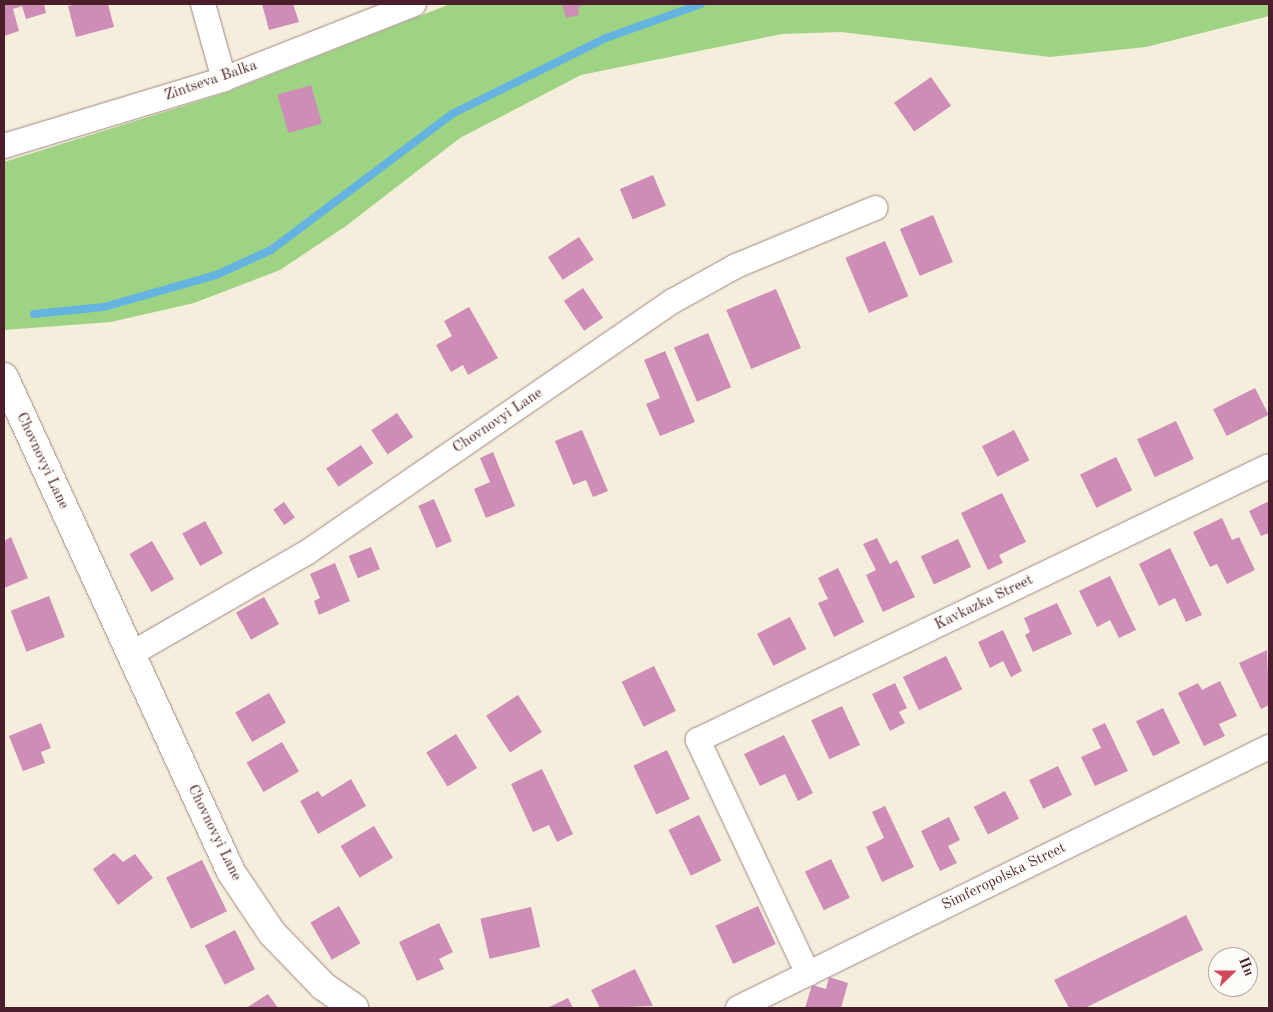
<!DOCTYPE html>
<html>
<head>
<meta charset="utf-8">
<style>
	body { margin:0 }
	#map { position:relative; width:1273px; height:1012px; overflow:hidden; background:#f6eedc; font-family:"Old Standard TT",serif }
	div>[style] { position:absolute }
	.green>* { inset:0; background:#9ed384 }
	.stream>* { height:8px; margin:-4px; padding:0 4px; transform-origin:4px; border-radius:4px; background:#65b4df }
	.building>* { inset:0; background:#ce8db7; transform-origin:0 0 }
	.roads { filter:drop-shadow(0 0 1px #a08684) drop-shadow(0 0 1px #a08684) }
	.minor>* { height:24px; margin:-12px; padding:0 12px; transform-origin:12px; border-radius:12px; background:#fff }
	.tertiary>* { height:28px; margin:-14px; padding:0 14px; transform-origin:14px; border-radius:14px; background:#fff }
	span { translate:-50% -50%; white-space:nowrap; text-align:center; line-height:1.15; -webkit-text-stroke:4.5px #fdfcf7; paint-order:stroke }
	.street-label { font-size:15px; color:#4a1f2b }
	.frame { position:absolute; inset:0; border:5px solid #4a1f2b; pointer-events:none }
	.north { position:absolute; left:1208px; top:947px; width:50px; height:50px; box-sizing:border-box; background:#fdfcf7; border:1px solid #b5a4a5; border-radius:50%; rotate:68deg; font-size:14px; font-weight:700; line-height:20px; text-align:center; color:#4a1f2b }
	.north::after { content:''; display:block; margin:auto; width:18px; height:22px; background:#d1495b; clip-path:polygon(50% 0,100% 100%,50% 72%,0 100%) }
</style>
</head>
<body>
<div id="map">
	<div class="green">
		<div style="clip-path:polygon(450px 4px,1269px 4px,1269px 16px,1146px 47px,1050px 57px,841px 32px,782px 34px,581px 75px,460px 138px,346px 226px,280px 270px,194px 303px,111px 322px,4px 330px,4px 162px,225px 93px)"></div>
	</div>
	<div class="stream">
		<div style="left:34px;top:314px;width:70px;rotate:-5.7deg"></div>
		<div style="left:104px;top:307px;width:116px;rotate:-15.9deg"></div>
		<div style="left:216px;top:275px;width:60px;rotate:-24.4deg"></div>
		<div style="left:271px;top:250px;width:226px;rotate:-36.9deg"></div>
		<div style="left:452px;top:114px;width:172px;rotate:-26.3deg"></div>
		<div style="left:606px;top:38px;width:101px;rotate:-19.7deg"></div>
	</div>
	<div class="building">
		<div style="clip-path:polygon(4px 4px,44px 4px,46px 13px,26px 19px,22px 6px,13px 9px,19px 31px,4px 36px)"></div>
		<div style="clip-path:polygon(78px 4px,108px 4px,114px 27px,76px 37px,68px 6px)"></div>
		<div style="clip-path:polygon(262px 4px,293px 4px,299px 22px,269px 30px)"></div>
		<div style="clip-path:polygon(562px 4px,588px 4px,578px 7px,579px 15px,566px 18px)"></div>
		<div style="left:931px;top:77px;width:35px;height:45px;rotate:55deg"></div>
		<div style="left:311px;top:85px;width:40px;height:35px;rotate:74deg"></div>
		<div style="left:653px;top:175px;width:33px;height:36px;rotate:67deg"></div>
		<div style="left:933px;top:215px;width:51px;height:36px;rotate:67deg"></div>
		<div style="left:579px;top:237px;width:27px;height:37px;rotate:57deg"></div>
		<div style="left:885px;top:241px;width:60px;height:43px;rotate:67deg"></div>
		<div style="left:583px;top:288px;width:36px;height:23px;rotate:56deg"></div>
		<div style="left:776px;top:289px;width:64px;height:54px;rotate:67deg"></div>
		<div style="clip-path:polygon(469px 307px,498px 358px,468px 375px,463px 365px,451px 372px,436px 345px,452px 336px,444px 321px)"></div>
		<div style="left:708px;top:333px;width:59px;height:37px;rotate:67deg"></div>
		<div style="clip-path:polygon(665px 351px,695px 422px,660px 436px,646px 404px,660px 398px,644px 360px)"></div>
		<div style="left:1255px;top:388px;width:30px;height:47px;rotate:63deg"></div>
		<div style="left:397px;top:413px;width:29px;height:31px;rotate:56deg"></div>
		<div style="left:1176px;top:421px;width:42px;height:43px;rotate:65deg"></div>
		<div style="clip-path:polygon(582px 430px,608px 491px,593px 497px,586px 480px,573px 485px,555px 441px)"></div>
		<div style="left:1014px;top:430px;width:34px;height:36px;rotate:63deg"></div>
		<div style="left:361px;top:445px;width:22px;height:42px;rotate:56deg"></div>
		<div style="clip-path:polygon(493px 452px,515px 506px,486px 518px,474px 489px,490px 482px,480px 458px)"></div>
		<div style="left:1116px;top:457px;width:37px;height:40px;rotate:64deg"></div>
		<div style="clip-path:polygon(1002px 493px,1026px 542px,999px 555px,1003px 563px,988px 570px,961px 513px)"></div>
		<div style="left:434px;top:499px;width:46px;height:17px;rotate:67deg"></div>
		<div style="clip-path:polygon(1269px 501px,1269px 533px,1261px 536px,1249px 511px)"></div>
		<div style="left:284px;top:502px;width:19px;height:13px;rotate:55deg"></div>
		<div style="clip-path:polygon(1222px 518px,1232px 540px,1239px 537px,1255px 570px,1227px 584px,1217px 564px,1210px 567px,1193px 532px)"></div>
		<div style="left:205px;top:521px;width:37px;height:26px;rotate:61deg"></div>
		<div style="clip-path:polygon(11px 537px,28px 578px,4px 588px,4px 541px)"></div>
		<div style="clip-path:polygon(877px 538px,890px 564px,897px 560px,915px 597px,883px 612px,866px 575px,876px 570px,863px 544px)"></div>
		<div style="left:958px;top:539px;width:31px;height:41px;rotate:65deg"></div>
		<div style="left:152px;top:541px;width:44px;height:26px;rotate:60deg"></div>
		<div style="left:371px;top:547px;width:24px;height:24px;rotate:68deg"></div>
		<div style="clip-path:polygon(1170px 548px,1202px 615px,1186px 622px,1175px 598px,1159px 606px,1139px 564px)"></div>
		<div style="clip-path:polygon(335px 563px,350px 601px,319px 615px,314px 601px,320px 598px,310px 574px)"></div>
		<div style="clip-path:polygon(838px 568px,864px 622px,834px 637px,818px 603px,828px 599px,818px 578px)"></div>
		<div style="clip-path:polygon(1110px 576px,1136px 630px,1119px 638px,1110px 620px,1097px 627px,1079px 591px)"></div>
		<div style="left:49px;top:596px;width:44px;height:41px;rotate:69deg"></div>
		<div style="left:264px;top:597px;width:31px;height:32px;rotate:61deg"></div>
		<div style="clip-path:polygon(1057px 603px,1072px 634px,1033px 652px,1025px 635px,1030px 632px,1024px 618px)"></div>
		<div style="left:790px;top:617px;width:36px;height:37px;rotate:63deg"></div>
		<div style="clip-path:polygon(1003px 630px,1022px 671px,1011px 677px,1003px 661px,990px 668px,978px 642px)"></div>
		<div style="clip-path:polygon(1267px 650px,1269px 705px,1261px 709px,1239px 663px)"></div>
		<div style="left:946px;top:656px;width:37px;height:48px;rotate:64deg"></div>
		<div style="left:654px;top:666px;width:50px;height:36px;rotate:64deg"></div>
		<div style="clip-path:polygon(1220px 681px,1237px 716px,1219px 724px,1225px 736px,1204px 746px,1178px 693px,1198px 683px,1202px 690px)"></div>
		<div style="clip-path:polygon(895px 683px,907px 708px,899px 712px,905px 723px,890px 731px,872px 694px)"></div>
		<div style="left:269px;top:693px;width:34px;height:39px;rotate:60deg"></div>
		<div style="left:518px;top:695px;width:44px;height:38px;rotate:57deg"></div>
		<div style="left:842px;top:706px;width:43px;height:34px;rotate:65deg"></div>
		<div style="left:1163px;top:708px;width:39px;height:30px;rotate:64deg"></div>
		<div style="clip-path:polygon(41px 723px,51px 748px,41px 752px,45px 763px,23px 771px,9px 736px)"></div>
		<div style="clip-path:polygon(1105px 723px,1128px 771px,1095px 786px,1081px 757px,1101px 748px,1092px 729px)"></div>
		<div style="left:456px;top:734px;width:40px;height:35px;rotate:58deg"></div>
		<div style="clip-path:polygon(784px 735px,813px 793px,798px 801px,785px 774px,760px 786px,744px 754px)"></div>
		<div style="left:282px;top:742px;width:34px;height:41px;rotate:60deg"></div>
		<div style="left:667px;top:750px;width:54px;height:37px;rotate:65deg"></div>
		<div style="left:1058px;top:766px;width:32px;height:32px;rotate:64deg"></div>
		<div style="clip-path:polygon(542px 769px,573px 834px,557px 842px,549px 825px,533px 832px,511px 784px)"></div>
		<div style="clip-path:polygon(351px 779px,366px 806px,318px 834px,300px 801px,318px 791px,322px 797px)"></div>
		<div style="left:1005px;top:791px;width:31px;height:35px;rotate:63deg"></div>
		<div style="clip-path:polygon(885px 806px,914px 867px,882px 882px,866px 847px,884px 838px,872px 812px)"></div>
		<div style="left:699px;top:815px;width:51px;height:34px;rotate:64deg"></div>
		<div style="clip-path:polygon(949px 817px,960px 840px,948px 846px,957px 863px,940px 871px,921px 831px)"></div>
		<div style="left:374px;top:826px;width:37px;height:39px;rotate:59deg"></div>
		<div style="clip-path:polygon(114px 853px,123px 862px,135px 854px,153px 878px,118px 905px,93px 869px)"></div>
		<div style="left:831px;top:859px;width:43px;height:29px;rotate:64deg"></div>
		<div style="left:202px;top:860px;width:57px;height:40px;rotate:64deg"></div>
		<div style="left:339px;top:906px;width:43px;height:33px;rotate:60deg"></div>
		<div style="left:758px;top:906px;width:42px;height:47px;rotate:65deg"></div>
		<div style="left:531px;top:907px;width:41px;height:52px;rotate:77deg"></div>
		<div style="clip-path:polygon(1186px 915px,1203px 950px,1085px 1008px,1069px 1008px,1054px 980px)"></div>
		<div style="clip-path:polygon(439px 923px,453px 952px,439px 959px,444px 969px,417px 981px,399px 942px)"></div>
		<div style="left:235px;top:930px;width:44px;height:34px;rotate:63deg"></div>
		<div style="clip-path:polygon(635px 969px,653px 1006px,600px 1008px,591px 990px)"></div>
		<div style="clip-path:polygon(829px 977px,848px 983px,841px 1008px,805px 1008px,812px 985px,826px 989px)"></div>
		<div style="clip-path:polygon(268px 994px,278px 1008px,246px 1008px)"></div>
		<div style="clip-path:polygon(568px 998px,573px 1008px,547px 1008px)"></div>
	</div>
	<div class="roads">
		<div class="minor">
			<div style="left:203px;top:4px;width:78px;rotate:74.4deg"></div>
			<div style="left:4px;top:146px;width:230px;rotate:-16.9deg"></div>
			<div style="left:224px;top:79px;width:204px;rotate:-21.5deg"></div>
			<div style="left:131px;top:654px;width:202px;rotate:-30deg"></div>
			<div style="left:306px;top:553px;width:445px;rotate:-34.5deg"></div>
			<div style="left:673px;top:301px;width:72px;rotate:-29.1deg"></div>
			<div style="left:736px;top:266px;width:151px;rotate:-22.6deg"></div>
			<div style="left:808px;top:974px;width:259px;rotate:-115.2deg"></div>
			<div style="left:698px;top:740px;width:633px;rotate:-25.63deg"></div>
			<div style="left:738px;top:1008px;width:592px;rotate:-26.18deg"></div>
		</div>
		<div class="tertiary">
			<div style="left:4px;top:377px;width:545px;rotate:65.36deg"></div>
			<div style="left:231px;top:872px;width:73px;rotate:56.1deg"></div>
			<div style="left:272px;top:933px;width:74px;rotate:46.1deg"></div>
			<div style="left:323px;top:986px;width:38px;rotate:35deg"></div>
		</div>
	</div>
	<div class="street-label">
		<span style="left:211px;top:81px;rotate:-19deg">Zintseva Balka</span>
		<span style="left:498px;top:421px;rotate:-34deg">Chovnovyi Lane</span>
		<span style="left:42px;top:461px;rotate:65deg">Chovnovyi Lane</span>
		<span style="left:984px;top:603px;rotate:-26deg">Kavkazka Street</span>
		<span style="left:214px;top:833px;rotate:64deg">Chovnovyi Lane</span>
		<span style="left:1004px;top:877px;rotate:-26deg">Simferopolska Street</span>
	</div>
	<div class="frame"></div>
	<div class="north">Пн</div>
</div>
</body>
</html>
